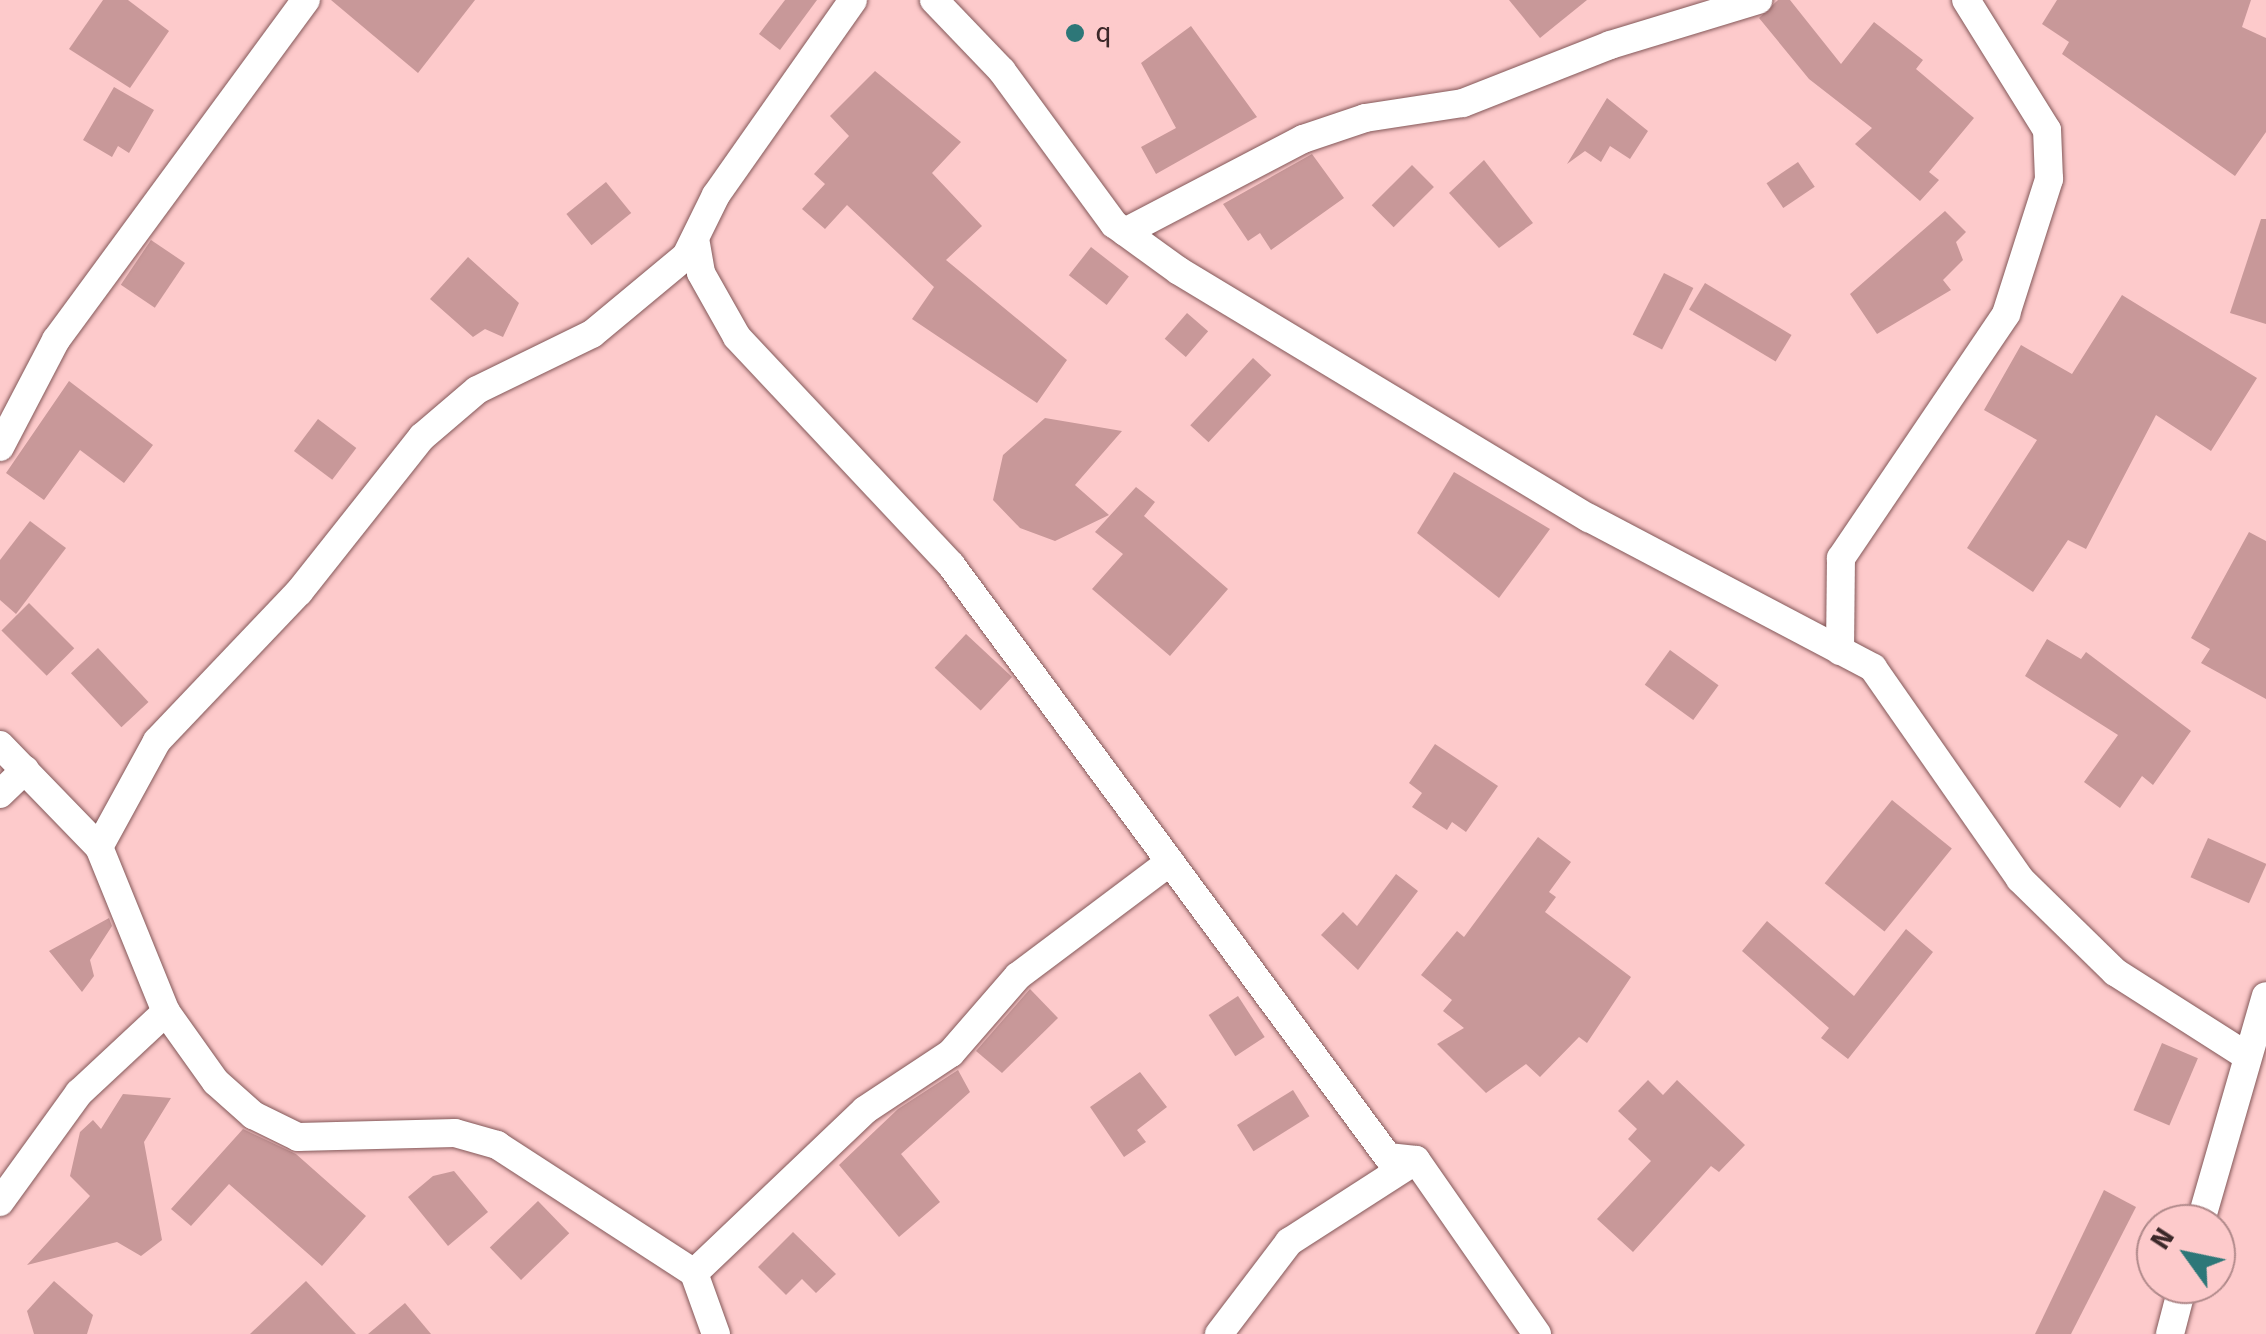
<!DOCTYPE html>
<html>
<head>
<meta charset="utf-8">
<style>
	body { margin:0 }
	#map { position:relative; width:2266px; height:1334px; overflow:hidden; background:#fdcacb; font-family:"Fira Sans",sans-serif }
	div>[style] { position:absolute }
	.building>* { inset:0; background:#c89899; transform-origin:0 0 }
	.roads { filter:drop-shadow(0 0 2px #835859) drop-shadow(0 0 2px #835859) }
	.street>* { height:28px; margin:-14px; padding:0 14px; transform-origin:14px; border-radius:14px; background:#fff }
	.dots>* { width:28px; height:28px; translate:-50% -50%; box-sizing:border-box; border:5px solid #fdcacb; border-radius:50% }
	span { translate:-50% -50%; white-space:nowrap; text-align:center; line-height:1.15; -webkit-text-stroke:10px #fdcacb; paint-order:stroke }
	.poi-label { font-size:28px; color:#3c2829 }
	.left { translate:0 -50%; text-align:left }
	.north { position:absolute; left:2136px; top:1204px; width:100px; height:100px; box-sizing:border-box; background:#fdcacb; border:2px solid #b0898a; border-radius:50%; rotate:303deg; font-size:28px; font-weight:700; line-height:40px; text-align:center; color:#3c2829 }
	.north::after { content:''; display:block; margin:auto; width:35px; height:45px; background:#2d7778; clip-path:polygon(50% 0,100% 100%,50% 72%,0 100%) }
</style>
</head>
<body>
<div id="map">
	<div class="building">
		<div style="clip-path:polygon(103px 0,128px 0,169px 31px,130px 88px,69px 49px)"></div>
		<div style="clip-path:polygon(331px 0,475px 0,418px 73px)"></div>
		<div style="clip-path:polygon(785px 0,817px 0,780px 50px,759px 34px)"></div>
		<div style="clip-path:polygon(1509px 0,1587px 0,1540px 38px)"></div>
		<div style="clip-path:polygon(1778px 0,1790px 0,1841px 64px,1874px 22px,1923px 60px,1916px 69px,1974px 118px,1929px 172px,1939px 180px,1920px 201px,1855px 144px,1872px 128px,1809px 79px,1759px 18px)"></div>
		<div style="clip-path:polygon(2057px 0,2251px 0,2242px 27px,2266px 38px,2266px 132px,2235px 176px,2062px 54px,2069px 42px,2042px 24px)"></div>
		<div style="clip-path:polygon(1191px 26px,1257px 117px,1156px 174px,1141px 147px,1176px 128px,1141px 63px)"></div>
		<div style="clip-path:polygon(875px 71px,961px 142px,932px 173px,982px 226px,946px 260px,1067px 360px,1037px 403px,912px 319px,934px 287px,847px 205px,825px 229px,802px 209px,825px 184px,814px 174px,849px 136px,830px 116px)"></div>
		<div style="clip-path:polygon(114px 87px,154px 110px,129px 153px,118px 146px,112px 157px,83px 140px)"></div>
		<div style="clip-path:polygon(1607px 98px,1648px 131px,1630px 159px,1610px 146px,1601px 162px,1585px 151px,1567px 164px)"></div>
		<div style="clip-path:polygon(1312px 154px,1344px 198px,1271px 250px,1260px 233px,1248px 241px,1223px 204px)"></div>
		<div style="clip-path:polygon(1484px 160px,1533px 223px,1499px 248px,1449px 193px)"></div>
		<div style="left:1798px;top:162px;width:30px;height:38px;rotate:56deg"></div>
		<div style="left:1412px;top:165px;width:31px;height:57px;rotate:45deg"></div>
		<div style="left:606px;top:182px;width:40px;height:51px;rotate:51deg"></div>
		<div style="clip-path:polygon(1945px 211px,1966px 232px,1956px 242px,1963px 260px,1943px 280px,1951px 290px,1877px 334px,1850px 294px)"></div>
		<div style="clip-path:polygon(2261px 219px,2266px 219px,2266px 324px,2230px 313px)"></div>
		<div style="left:151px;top:240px;width:41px;height:54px;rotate:34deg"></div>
		<div style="left:1091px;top:247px;width:48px;height:36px;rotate:38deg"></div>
		<div style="clip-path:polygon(468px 257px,519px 303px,503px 337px,485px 329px,473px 337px,430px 299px)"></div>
		<div style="left:1664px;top:273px;width:33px;height:69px;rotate:27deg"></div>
		<div style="left:1705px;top:283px;width:101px;height:31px;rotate:31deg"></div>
		<div style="clip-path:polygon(2122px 295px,2257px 378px,2211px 451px,2156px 415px,2086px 549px,2068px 540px,2033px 592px,1967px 548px,2037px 440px,1984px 410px,2021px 345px,2072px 374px)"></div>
		<div style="left:1187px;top:313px;width:28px;height:34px;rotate:41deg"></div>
		<div style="left:1253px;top:358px;width:25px;height:92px;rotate:43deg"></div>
		<div style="clip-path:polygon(69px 381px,153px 445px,124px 483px,80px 450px,44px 500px,6px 473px)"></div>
		<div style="clip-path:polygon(1045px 418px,1122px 431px,1075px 485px,1109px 515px,1055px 541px,1020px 528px,993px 500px,1003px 455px)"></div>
		<div style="left:318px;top:419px;width:48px;height:40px;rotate:37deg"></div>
		<div style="clip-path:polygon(1454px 472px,1550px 529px,1499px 598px,1417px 533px)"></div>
		<div style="clip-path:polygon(1136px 487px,1155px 502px,1144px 516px,1228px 589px,1170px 656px,1092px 589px,1123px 554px,1095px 532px)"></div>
		<div style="clip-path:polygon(30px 521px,66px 548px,16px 614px,0 600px,0 560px)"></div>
		<div style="clip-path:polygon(2249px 532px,2266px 541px,2266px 699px,2201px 663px,2210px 649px,2191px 638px)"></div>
		<div style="left:29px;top:603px;width:64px;height:39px;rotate:45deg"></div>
		<div style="left:966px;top:634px;width:63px;height:46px;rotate:43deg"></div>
		<div style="clip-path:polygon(2047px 639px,2081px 659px,2086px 652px,2191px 731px,2153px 785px,2142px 776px,2120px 808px,2084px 782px,2118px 735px,2025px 676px)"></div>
		<div style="left:98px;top:648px;width:74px;height:37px;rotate:47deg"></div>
		<div style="left:1670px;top:650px;width:60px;height:43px;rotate:36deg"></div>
		<div style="clip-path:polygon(1435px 744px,1498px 786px,1466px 832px,1452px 822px,1447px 830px,1412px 807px,1422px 793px,1409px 783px)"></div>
		<div style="left:1892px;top:800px;width:77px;height:107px;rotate:39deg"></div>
		<div style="clip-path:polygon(1538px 837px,1571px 862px,1549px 892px,1556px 897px,1545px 912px,1631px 977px,1587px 1043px,1579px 1037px,1540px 1077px,1526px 1064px,1486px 1093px,1437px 1044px,1464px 1028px,1443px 1011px,1452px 1000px,1421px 975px,1457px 931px,1464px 937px)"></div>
		<div style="left:2208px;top:838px;width:64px;height:43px;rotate:24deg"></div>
		<div style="clip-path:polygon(1396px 874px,1418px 891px,1358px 970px,1321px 935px,1343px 912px,1357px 926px)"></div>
		<div style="clip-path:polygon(109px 918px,112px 926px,90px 960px,94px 976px,82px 992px,49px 951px)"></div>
		<div style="clip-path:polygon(1767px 921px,1854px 996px,1906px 929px,1933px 952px,1848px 1059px,1821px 1038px,1829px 1028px,1742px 951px)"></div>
		<div style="clip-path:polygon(1030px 989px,1058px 1018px,1002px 1073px,976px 1051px)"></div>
		<div style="left:1238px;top:996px;width:49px;height:35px;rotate:57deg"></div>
		<div style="left:2162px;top:1043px;width:39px;height:73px;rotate:23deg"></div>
		<div style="clip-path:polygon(958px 1070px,970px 1092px,901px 1154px,940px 1202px,899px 1237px,839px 1165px,898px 1109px)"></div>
		<div style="clip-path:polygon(1140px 1072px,1167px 1107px,1137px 1130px,1146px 1142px,1124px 1157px,1090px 1107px)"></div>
		<div style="clip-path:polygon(1648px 1080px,1663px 1095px,1677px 1080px,1745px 1145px,1719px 1172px,1711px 1166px,1633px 1252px,1597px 1219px,1651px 1161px,1628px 1139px,1637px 1129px,1618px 1111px)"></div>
		<div style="left:1293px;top:1090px;width:31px;height:66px;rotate:58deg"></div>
		<div style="clip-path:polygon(123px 1094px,171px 1098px,144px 1142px,162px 1240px,141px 1256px,117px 1242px,27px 1265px,90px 1196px,70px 1176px,80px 1132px,93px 1120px,101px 1129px)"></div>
		<div style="clip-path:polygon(243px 1129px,296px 1154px,366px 1216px,322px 1266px,229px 1184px,191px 1226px,171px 1209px)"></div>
		<div style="clip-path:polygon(454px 1171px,488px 1212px,448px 1246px,408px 1197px,433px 1176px)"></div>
		<div style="clip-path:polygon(2104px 1190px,2136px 1207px,2071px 1334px,2035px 1334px)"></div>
		<div style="left:538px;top:1201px;width:45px;height:67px;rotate:46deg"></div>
		<div style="clip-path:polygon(793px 1232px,836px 1274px,816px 1293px,802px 1279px,786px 1295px,758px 1267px)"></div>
		<div style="clip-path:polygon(54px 1281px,93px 1315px,87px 1334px,34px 1334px,27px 1311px)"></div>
		<div style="clip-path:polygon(306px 1281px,356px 1334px,250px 1334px)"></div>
		<div style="clip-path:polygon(405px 1303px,431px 1334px,368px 1334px)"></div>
	</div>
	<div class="roads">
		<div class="street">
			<div style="left:934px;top:0;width:98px;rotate:46.2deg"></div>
			<div style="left:1002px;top:71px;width:190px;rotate:53.8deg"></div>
			<div style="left:1114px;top:224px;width:80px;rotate:35.9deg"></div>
			<div style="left:1179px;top:271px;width:479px;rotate:31.1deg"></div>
			<div style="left:1589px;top:518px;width:321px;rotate:27.8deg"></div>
			<div style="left:1873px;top:668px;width:257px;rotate:55.1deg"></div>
			<div style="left:2020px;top:879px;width:133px;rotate:44.4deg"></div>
			<div style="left:2115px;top:972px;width:156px;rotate:32.5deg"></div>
			<div style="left:1125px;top:232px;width:201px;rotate:-27.6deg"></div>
			<div style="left:1303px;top:139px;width:65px;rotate:-18.7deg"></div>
			<div style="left:1365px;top:118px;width:99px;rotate:-8.7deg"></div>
			<div style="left:1463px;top:103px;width:158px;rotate:-21.5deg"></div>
			<div style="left:1610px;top:45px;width:155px;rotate:-16.9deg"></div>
			<div style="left:696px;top:244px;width:29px;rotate:80deg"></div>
			<div style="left:701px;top:273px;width:73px;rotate:60.6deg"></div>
			<div style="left:737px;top:337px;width:313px;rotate:46.8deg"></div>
			<div style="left:951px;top:565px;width:736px;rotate:53.57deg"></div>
			<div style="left:1388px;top:1157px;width:28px;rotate:6deg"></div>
			<div style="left:1416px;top:1160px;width:212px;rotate:55.2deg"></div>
			<div style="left:0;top:447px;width:121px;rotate:-62.4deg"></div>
			<div style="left:56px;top:340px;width:422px;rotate:-53.7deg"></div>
			<div style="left:1840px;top:651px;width:93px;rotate:-89.4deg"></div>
			<div style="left:1841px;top:558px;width:295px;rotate:-55.9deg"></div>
			<div style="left:2006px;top:314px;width:142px;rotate:-72.3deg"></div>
			<div style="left:2049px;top:179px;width:49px;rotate:-92.3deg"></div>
			<div style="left:2047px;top:130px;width:153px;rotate:-121.9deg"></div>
			<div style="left:0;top:745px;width:142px;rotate:45.9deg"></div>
			<div style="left:99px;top:847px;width:178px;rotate:67.9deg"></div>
			<div style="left:166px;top:1012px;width:86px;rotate:54.5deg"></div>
			<div style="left:216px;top:1082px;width:50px;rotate:41.7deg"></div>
			<div style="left:253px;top:1115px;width:50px;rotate:26.1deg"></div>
			<div style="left:298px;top:1137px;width:157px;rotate:-1.5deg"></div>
			<div style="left:455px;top:1133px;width:44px;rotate:15.9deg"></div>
			<div style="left:497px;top:1145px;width:235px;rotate:33deg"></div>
			<div style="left:694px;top:1273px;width:65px;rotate:70.2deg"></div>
			<div style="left:0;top:794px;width:35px;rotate:-44deg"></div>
			<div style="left:99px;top:847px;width:121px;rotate:-61.3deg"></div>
			<div style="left:157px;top:741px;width:206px;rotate:-46.4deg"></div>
			<div style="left:299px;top:592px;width:198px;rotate:-51.6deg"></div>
			<div style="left:422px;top:437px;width:72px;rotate:-40.5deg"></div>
			<div style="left:477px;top:390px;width:128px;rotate:-26deg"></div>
			<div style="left:592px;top:334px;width:122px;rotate:-39.7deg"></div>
			<div style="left:686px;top:256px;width:68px;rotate:-63.8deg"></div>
			<div style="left:716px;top:195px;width:238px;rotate:-54.9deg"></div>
			<div style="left:0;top:1202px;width:135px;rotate:-54.1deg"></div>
			<div style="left:79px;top:1093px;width:119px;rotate:-43deg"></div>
			<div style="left:2200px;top:1224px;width:237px;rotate:-73.9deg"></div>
			<div style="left:694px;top:1273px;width:236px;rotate:-43.6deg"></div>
			<div style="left:865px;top:1110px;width:103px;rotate:-33.5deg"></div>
			<div style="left:951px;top:1053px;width:102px;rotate:-49deg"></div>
			<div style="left:1018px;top:976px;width:190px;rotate:-36.9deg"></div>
			<div style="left:1219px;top:1334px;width:116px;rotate:-52.7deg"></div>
			<div style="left:1289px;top:1242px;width:151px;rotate:-32.8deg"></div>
			<div style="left:2170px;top:1334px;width:52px;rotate:-75.4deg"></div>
		</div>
	</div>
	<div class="dots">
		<div style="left:1075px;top:33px;background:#2d7778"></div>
	</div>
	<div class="poi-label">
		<span class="left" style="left:1095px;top:33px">q</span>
	</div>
	<div class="north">N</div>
</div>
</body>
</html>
